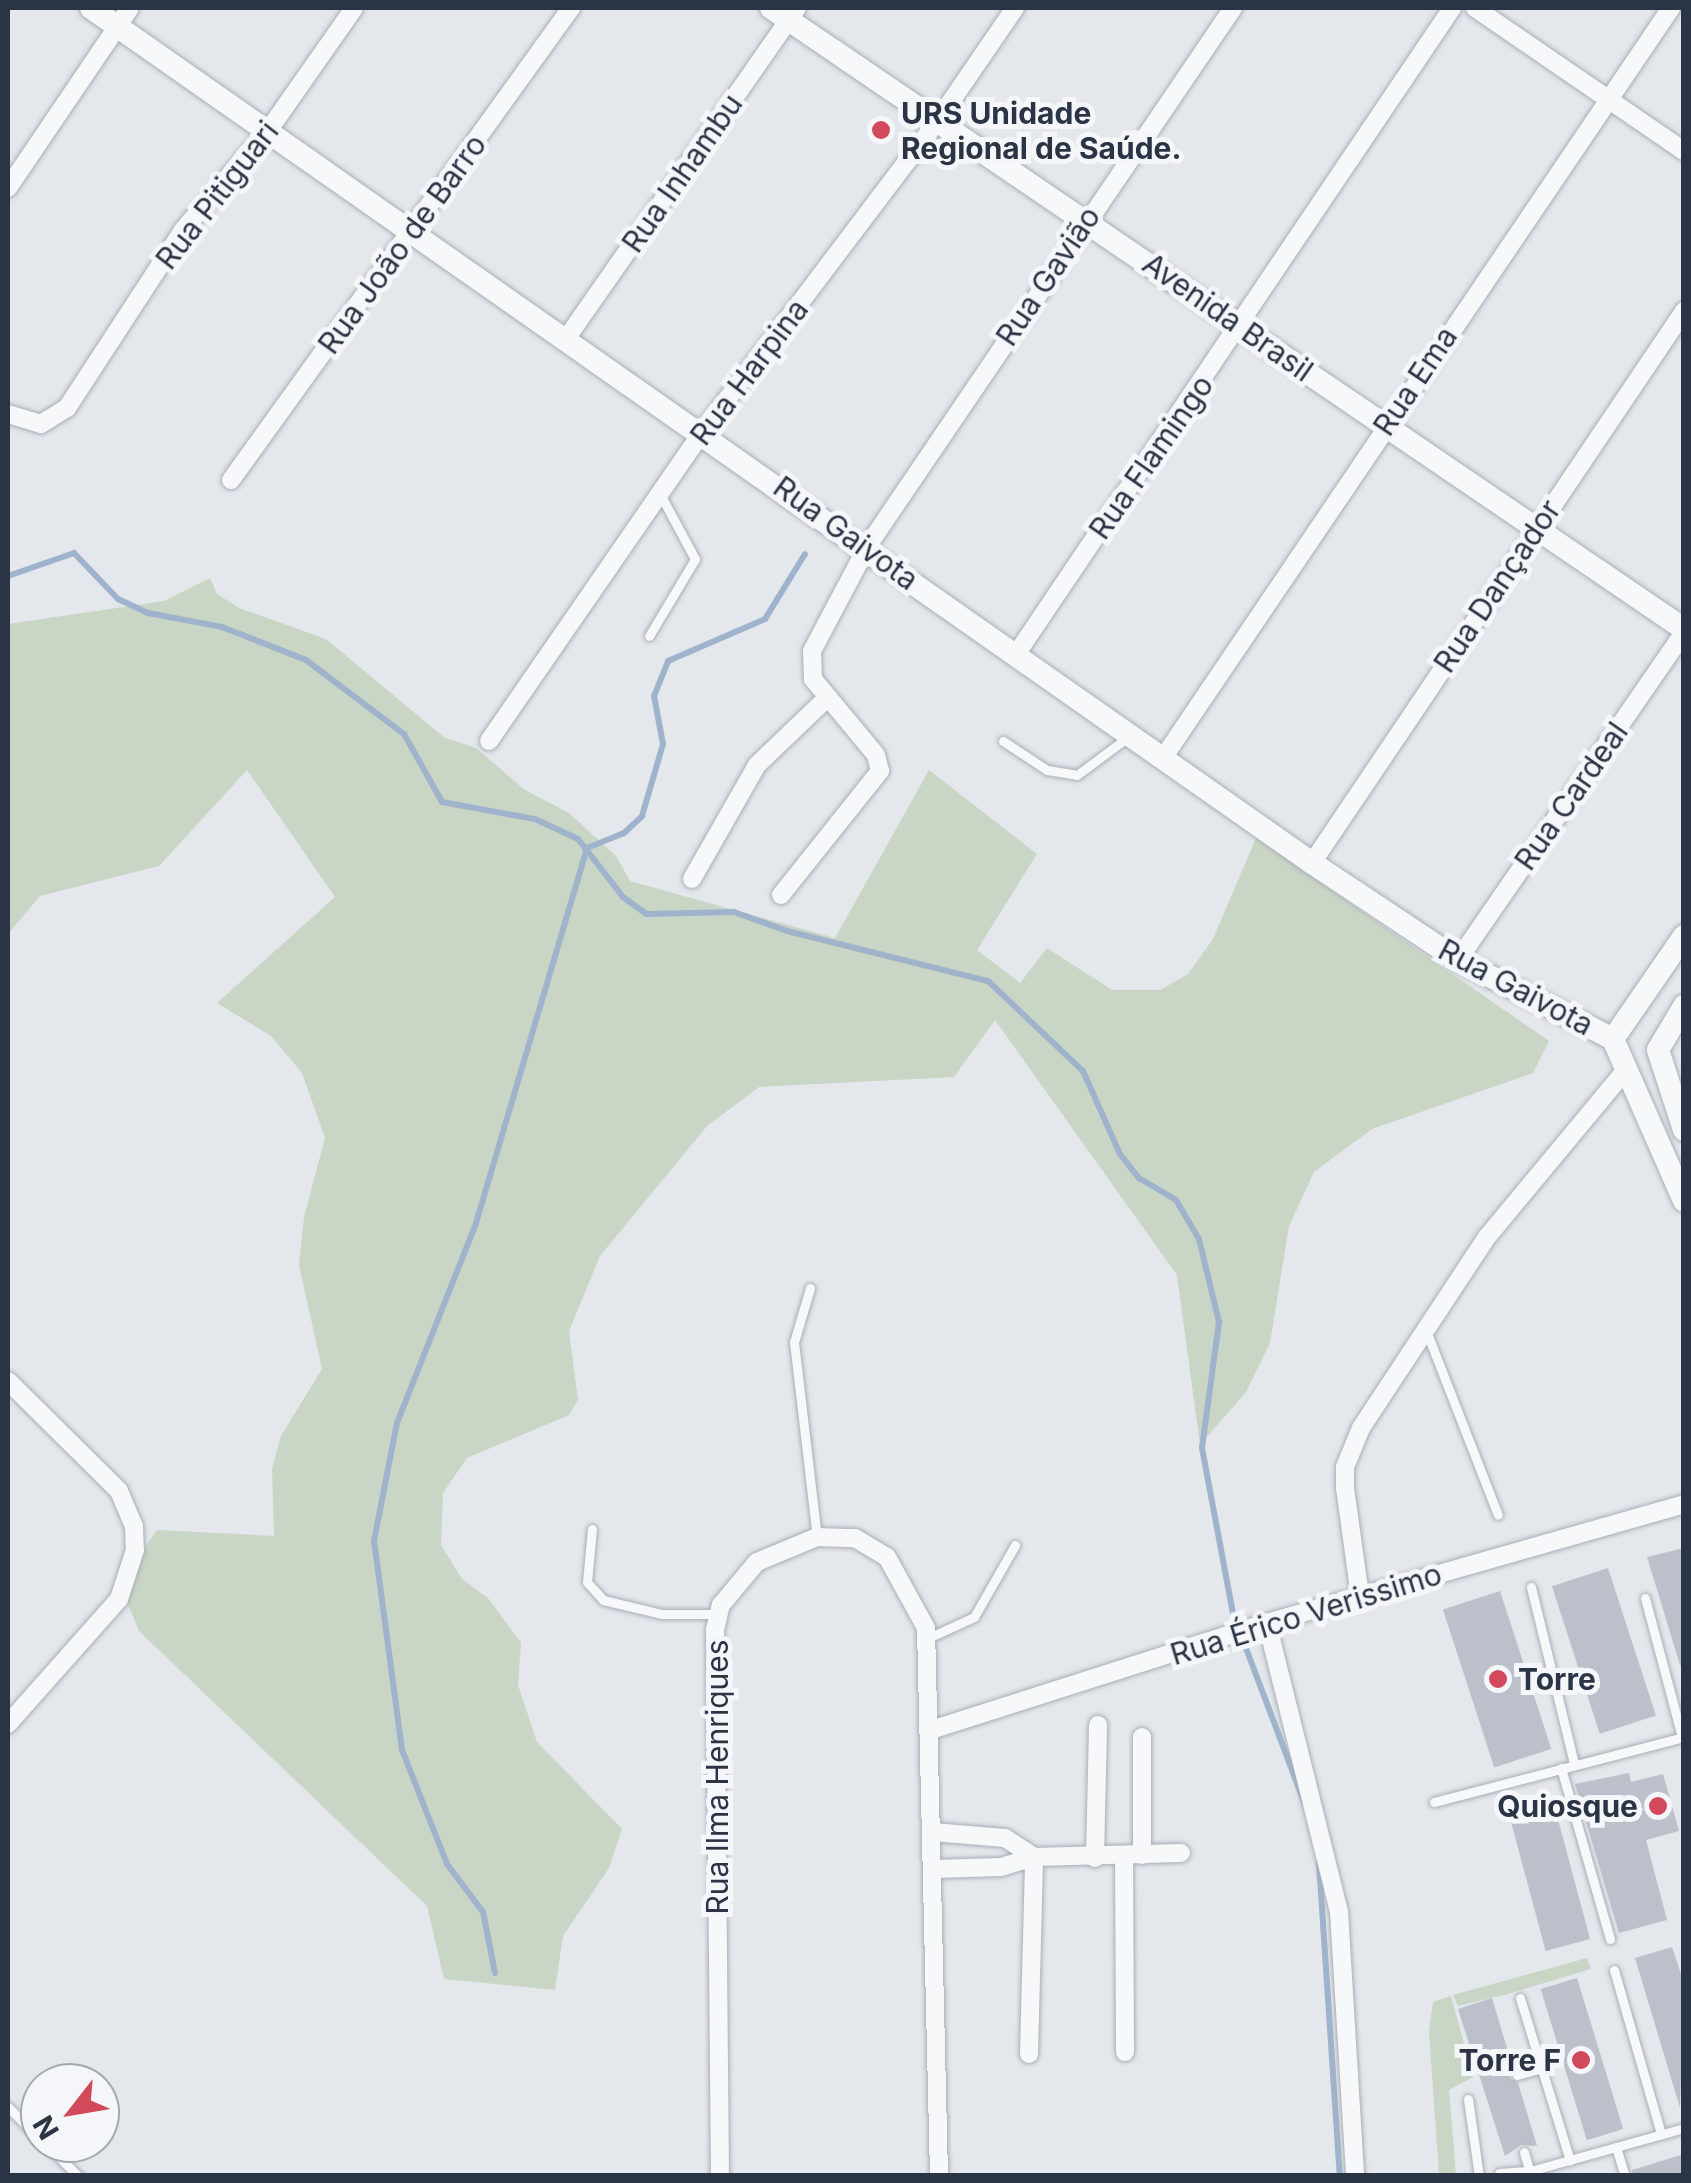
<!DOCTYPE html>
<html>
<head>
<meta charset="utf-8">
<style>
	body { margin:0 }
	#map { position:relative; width:1691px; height:2183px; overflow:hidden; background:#e4e7ec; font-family:Inter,sans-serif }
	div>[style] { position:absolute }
	.green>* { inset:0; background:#c9d6c5 }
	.stream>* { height:6px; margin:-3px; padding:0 3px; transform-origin:3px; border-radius:3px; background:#9fb4cc }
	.building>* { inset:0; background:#bbc0ca; transform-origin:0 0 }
	.roads { filter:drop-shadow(0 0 2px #a9aeb7) drop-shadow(0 0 2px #a9aeb7) }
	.service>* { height:9px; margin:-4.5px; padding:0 4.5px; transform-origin:4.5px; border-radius:4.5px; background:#f7f8fa }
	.minor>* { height:18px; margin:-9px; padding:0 9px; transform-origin:9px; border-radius:9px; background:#f7f8fa }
	.tertiary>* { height:22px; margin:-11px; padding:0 11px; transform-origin:11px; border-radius:11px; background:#f7f8fa }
	.dots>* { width:28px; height:28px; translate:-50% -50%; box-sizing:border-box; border:5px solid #f4f6f9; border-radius:50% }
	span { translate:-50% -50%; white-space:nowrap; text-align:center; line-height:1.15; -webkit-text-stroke:10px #f4f6f9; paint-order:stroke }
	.poi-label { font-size:30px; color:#2b3445; font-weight:700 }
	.left { translate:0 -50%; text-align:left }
	.right { translate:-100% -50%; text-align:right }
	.street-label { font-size:30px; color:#2b3445 }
	.frame { position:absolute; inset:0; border:10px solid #2b3445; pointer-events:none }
	.north { position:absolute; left:20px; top:2063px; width:100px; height:100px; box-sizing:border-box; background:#f4f6f9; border:2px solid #a4a8b1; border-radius:50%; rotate:239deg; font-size:28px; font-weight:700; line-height:40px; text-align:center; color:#2b3445 }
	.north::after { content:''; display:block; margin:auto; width:35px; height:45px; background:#d1495b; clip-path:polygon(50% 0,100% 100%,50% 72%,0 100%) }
</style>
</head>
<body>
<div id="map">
	<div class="green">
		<div style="clip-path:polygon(210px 578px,217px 594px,239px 608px,326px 639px,445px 738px,476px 748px,525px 790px,569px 813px,616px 856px,630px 881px,835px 938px,929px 770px,1037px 854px,977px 950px,1020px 983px,1047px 948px,1112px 990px,1160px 990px,1188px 974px,1213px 939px,1256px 838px,1549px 1041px,1533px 1073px,1372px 1129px,1314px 1172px,1289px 1226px,1270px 1343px,1246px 1392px,1200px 1445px,1177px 1275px,995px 1020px,954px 1077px,759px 1087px,707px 1126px,600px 1256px,569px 1331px,578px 1400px,569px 1415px,467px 1458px,443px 1493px,441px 1545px,462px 1579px,488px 1598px,521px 1643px,518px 1685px,537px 1742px,622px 1829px,609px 1868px,563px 1936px,555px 1990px,444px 1979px,427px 1906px,139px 1631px,127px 1602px,138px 1557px,157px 1530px,274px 1536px,272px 1469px,281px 1436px,322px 1369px,299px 1265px,304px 1217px,325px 1138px,302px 1073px,271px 1036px,217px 1003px,335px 897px,247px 770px,159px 866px,40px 896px,8px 934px,8px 624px,164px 601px)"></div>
		<div style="clip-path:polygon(1587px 1958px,1591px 1969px,1504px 1995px,1458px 2006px,1453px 1995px)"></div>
		<div style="clip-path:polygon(1451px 1996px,1473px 2077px,1449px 2090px,1456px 2175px,1439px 2175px,1429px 2032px,1433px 2002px)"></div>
	</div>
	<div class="stream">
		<div style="left:8px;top:576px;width:70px;rotate:-19.2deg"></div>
		<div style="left:74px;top:553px;width:64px;rotate:46.3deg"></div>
		<div style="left:118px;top:599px;width:33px;rotate:25deg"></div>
		<div style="left:148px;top:613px;width:75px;rotate:10.7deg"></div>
		<div style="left:222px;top:627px;width:90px;rotate:21.4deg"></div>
		<div style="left:306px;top:660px;width:123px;rotate:37.1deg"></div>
		<div style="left:404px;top:734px;width:78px;rotate:60.8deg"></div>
		<div style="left:442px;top:802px;width:95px;rotate:10.4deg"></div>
		<div style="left:535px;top:819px;width:47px;rotate:24.9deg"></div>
		<div style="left:578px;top:839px;width:73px;rotate:52.2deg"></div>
		<div style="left:623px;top:897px;width:29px;rotate:36deg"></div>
		<div style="left:646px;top:914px;width:88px;rotate:-1.3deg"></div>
		<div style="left:734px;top:912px;width:56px;rotate:19.7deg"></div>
		<div style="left:787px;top:931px;width:207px;rotate:14deg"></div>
		<div style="left:988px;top:981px;width:131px;rotate:43.5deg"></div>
		<div style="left:1083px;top:1071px;width:91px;rotate:66deg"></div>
		<div style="left:1120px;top:1154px;width:31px;rotate:52deg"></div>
		<div style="left:1139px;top:1178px;width:43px;rotate:30.7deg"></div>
		<div style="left:1176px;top:1200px;width:45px;rotate:59.5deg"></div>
		<div style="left:1199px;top:1239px;width:85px;rotate:76.5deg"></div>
		<div style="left:1219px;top:1322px;width:127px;rotate:97.7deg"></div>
		<div style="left:1202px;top:1448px;width:168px;rotate:79.4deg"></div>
		<div style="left:587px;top:848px;width:40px;rotate:-22deg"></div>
		<div style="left:624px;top:833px;width:25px;rotate:-43deg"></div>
		<div style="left:642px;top:816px;width:75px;rotate:-73.7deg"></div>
		<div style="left:663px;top:744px;width:49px;rotate:-100.6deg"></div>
		<div style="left:654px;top:696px;width:38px;rotate:-68deg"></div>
		<div style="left:668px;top:661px;width:106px;rotate:-23.4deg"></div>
		<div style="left:765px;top:619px;width:76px;rotate:-58.4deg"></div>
		<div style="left:1244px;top:1643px;width:170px;rotate:69.3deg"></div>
		<div style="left:1319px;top:1863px;width:314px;rotate:86.2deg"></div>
		<div style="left:495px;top:1973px;width:62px;rotate:-101.1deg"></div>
		<div style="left:483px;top:1912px;width:60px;rotate:-126.9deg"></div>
		<div style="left:447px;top:1864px;width:123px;rotate:-111.5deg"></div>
		<div style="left:402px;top:1750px;width:211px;rotate:-97.6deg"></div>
		<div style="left:374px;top:1541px;width:120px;rotate:-79deg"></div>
		<div style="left:397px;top:1423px;width:215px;rotate:-68.4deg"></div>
		<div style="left:476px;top:1223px;width:390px;rotate:-73.5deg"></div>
	</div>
	<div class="building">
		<div style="clip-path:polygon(1684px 1548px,1684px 1665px,1680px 1665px,1647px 1557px)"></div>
		<div style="left:1608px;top:1568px;width:155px;height:59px;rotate:72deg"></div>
		<div style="left:1500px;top:1591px;width:166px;height:60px;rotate:72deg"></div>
		<div style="clip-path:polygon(1629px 1773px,1631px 1782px,1663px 1774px,1679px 1831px,1646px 1840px,1667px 1920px,1619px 1933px,1575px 1784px)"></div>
		<div style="left:1552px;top:1797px;width:147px;height:46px;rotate:75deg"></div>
		<div style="clip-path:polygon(1672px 1947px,1684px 1983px,1680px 2108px,1635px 1958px)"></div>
		<div style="left:1577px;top:1978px;width:158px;height:38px;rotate:73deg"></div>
		<div style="clip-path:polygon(1492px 1998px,1513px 2068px,1510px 2078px,1518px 2083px,1537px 2146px,1521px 2145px,1505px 2156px,1458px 2009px)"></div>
		<div style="clip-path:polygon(1684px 2154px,1684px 2176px,1633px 2176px,1632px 2170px)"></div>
	</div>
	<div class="roads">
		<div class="service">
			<div style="left:649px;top:636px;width:90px;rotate:-59.1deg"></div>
			<div style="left:695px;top:559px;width:74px;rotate:-118.3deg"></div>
			<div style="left:1003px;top:741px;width:53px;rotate:33.4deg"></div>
			<div style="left:1047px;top:770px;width:30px;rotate:9deg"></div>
			<div style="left:1077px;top:775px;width:64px;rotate:-36.7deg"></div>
			<div style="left:810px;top:1288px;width:56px;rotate:106.5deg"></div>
			<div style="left:794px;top:1342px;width:196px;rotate:83.3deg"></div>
			<div style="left:1427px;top:1333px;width:195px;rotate:68.7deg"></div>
			<div style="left:592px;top:1529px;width:53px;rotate:95.4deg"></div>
			<div style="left:587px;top:1582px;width:24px;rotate:48deg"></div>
			<div style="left:603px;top:1600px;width:61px;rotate:13.3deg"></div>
			<div style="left:662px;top:1614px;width:57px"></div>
			<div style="left:1531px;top:1587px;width:182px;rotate:76.3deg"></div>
			<div style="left:1645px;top:1598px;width:144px;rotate:75.1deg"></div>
			<div style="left:926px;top:1639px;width:53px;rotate:-24.6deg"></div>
			<div style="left:974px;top:1617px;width:83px;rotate:-60.3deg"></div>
			<div style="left:1561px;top:1768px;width:178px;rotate:74deg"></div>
			<div style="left:1434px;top:1802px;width:258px;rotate:-14.6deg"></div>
			<div style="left:1614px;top:1970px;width:171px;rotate:74deg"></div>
			<div style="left:1520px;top:1998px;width:170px;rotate:72.9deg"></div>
			<div style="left:1517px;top:2075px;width:26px;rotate:-16deg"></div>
			<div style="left:1468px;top:2099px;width:78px;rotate:81.9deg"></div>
			<div style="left:8px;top:2107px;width:45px;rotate:45deg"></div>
			<div style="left:45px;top:2143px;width:47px;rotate:45deg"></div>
			<div style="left:1616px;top:2147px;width:30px;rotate:73deg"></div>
			<div style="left:1524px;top:2152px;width:22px;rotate:74deg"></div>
			<div style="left:1499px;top:2173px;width:31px;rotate:-4deg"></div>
			<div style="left:1530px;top:2171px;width:160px;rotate:-15.6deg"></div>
		</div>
		<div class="minor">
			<div style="left:1475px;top:8px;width:253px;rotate:34.4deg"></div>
			<div style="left:8px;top:188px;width:217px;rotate:-55.9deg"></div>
			<div style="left:566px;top:339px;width:404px;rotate:-55.1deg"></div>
			<div style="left:8px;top:414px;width:34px;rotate:17deg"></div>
			<div style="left:41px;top:424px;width:31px;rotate:-32deg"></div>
			<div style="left:67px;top:408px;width:212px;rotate:-56.9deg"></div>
			<div style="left:183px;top:230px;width:130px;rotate:-49.4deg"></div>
			<div style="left:268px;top:131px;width:150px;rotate:-55deg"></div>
			<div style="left:231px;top:480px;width:582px;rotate:-54.23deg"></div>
			<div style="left:1015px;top:656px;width:782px;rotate:-56deg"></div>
			<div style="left:489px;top:741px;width:377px;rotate:-55.4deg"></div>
			<div style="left:703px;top:431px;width:391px;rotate:-52.9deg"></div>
			<div style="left:939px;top:119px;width:135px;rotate:-55.6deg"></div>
			<div style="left:1163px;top:758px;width:906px;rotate:-55.89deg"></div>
			<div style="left:1312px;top:863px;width:666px;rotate:-56.02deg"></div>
			<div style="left:692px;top:879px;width:131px;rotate:-60.3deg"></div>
			<div style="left:757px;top:765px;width:98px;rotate:-43.8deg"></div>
			<div style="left:781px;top:895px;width:159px;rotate:-51.4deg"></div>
			<div style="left:880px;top:771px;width:16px;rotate:-104deg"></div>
			<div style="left:876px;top:755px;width:99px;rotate:-129.7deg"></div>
			<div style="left:813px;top:679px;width:28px;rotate:-92deg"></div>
			<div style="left:812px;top:651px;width:118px;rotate:-62.1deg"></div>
			<div style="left:867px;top:547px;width:652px;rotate:-55.82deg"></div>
			<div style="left:1458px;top:960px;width:398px;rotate:-55.4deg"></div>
			<div style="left:8px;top:1381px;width:156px;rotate:44.7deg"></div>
			<div style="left:119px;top:1491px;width:38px;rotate:67deg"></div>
			<div style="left:134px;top:1526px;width:24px;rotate:88deg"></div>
			<div style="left:135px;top:1550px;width:52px;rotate:108.1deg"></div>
			<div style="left:119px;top:1599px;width:167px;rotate:131.6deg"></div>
			<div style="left:1360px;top:1596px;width:109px;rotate:-97.9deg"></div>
			<div style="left:1345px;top:1488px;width:21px;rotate:-90deg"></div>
			<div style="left:1345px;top:1467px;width:42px;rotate:-67.7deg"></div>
			<div style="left:1361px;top:1428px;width:229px;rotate:-56.6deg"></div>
			<div style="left:1487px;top:1237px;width:214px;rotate:-50.3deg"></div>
			<div style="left:1267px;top:1623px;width:298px;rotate:76deg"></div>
			<div style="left:1339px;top:1912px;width:264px;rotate:86.5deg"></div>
			<div style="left:931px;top:1730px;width:353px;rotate:-17.7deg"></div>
			<div style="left:1267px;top:1623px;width:434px;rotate:-15.9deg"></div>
			<div style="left:933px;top:1832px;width:72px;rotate:4.8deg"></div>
			<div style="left:1005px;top:1838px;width:35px;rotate:33deg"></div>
			<div style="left:1142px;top:1855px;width:118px;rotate:-90deg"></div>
			<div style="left:1124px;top:1857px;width:195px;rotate:89.7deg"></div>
			<div style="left:1095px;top:1858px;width:133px;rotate:-88.7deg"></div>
			<div style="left:934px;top:1869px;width:67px;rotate:-1.7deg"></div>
			<div style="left:1001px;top:1867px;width:34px;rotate:-17deg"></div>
			<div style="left:1034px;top:1857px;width:147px;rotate:-1.6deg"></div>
			<div style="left:1029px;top:2054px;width:197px;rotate:-88.5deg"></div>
			<div style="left:720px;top:2176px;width:546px;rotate:-90.52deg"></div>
			<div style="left:715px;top:1630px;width:26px;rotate:-77deg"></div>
			<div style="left:721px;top:1605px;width:56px;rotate:-50.1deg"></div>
			<div style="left:757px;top:1562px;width:65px;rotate:-22.6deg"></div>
			<div style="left:817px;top:1537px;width:38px;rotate:2deg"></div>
			<div style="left:855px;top:1538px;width:37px;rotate:31deg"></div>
			<div style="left:887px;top:1557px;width:81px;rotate:61.2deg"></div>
			<div style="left:926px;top:1628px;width:548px;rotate:88.64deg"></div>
		</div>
		<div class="tertiary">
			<div style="left:91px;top:8px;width:1491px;rotate:35deg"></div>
			<div style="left:1312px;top:863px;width:175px;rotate:33.6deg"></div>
			<div style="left:1458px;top:960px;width:174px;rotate:27deg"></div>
			<div style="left:771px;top:8px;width:1104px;rotate:34.22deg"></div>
			<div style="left:1684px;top:936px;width:125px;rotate:124.6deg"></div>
			<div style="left:1613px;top:1039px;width:177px;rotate:66.3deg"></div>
			<div style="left:1684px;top:1006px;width:51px;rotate:120.6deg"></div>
			<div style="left:1658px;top:1050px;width:84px;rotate:72deg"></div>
		</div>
	</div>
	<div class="dots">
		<div style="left:881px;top:130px;background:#d1495b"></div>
		<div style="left:1498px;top:1679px;background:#d1495b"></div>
		<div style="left:1658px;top:1806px;background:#d1495b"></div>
		<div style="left:1581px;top:2060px;background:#d1495b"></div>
	</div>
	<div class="poi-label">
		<span class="left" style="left:901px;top:130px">URS Unidade<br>Regional de Saúde.</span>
		<span class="left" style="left:1518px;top:1679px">Torre</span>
		<span class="right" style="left:1638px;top:1806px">Quiosque</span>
		<span class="right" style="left:1561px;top:2060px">Torre F</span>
	</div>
	<div class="street-label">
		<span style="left:682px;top:173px;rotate:-55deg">Rua Inhambu</span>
		<span style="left:217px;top:195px;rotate:-52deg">Rua Pitiguari</span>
		<span style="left:402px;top:244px;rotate:-54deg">Rua João de Barro</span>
		<span style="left:1048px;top:276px;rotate:-56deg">Rua Gavião</span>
		<span style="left:1228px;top:317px;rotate:35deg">Avenida Brasil</span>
		<span style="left:749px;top:372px;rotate:-53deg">Rua Harpina</span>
		<span style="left:1415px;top:381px;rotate:-56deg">Rua Ema</span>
		<span style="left:1151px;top:457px;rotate:-55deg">Rua Flamingo</span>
		<span style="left:846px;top:533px;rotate:36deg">Rua Gaivota</span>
		<span style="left:1497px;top:586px;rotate:-56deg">Rua Dançador</span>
		<span style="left:1571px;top:796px;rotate:-55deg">Rua Cardeal</span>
		<span style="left:1516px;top:987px;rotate:28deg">Rua Gaivota</span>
		<span style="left:1306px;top:1614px;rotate:-17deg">Rua Érico Verissimo</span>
		<span style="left:717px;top:1777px;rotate:-90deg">Rua Ilma Henriques</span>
	</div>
	<div class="frame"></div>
	<div class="north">N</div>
</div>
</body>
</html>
